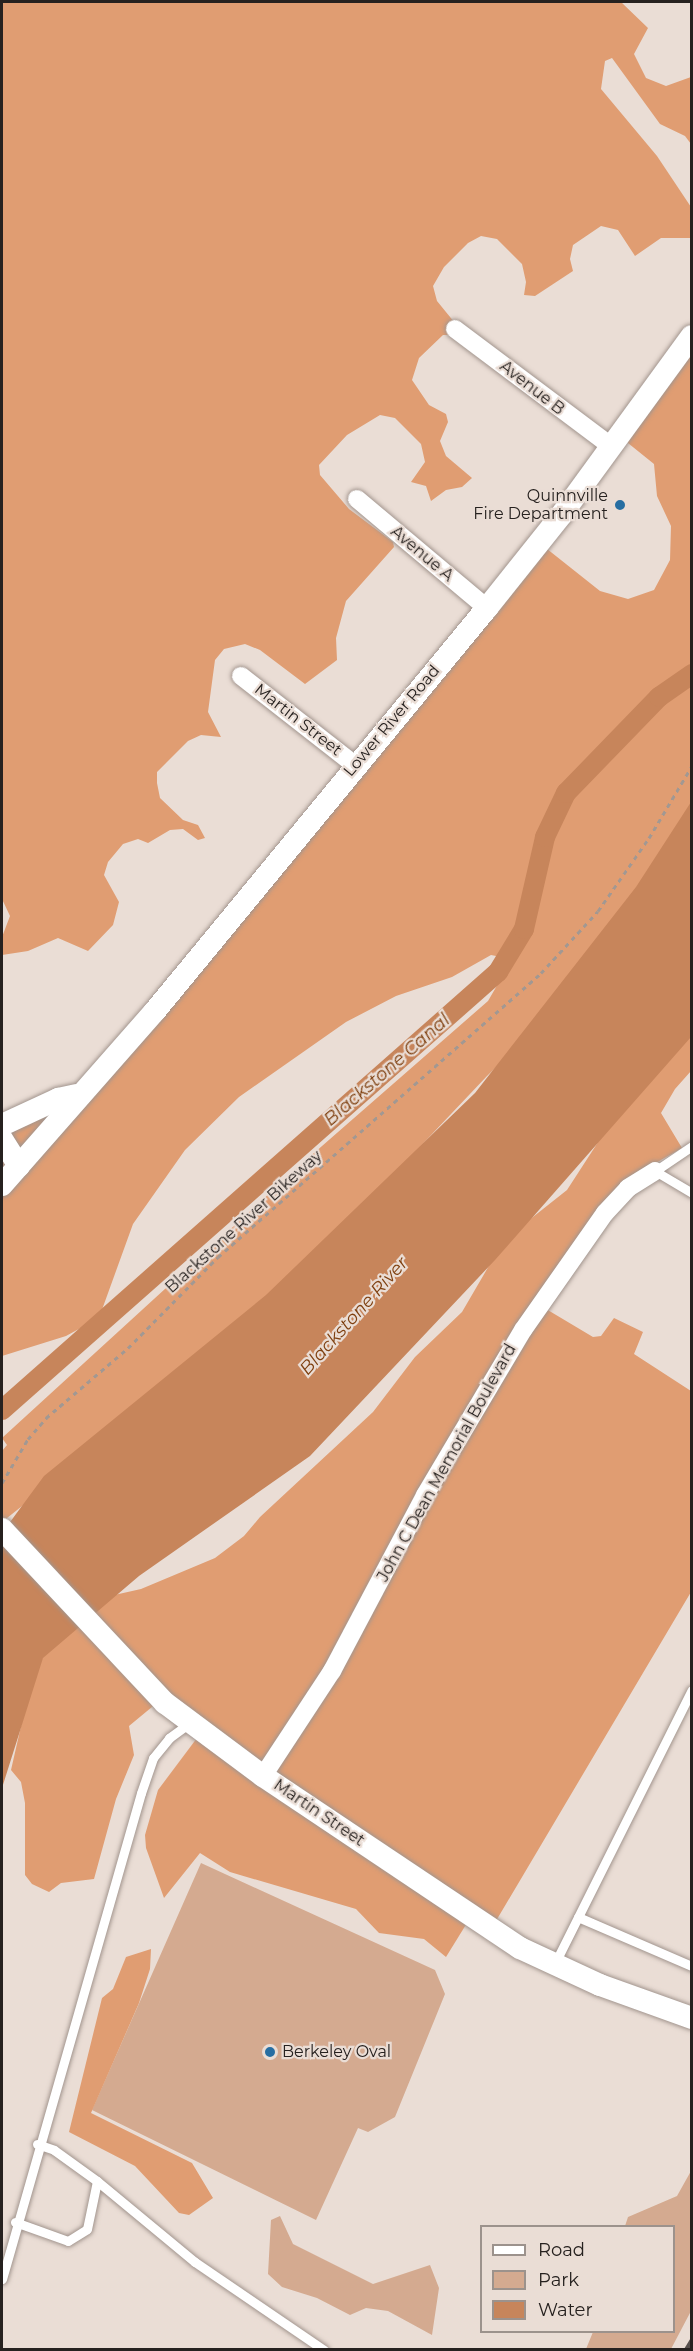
<!DOCTYPE html>
<html>
<head>
<meta charset="utf-8">
<style>
	body { margin:0 }
	#map { position:relative; width:693px; height:2351px; overflow:hidden; background:#eaddd5; font-family:Montserrat,sans-serif }
	div>[style] { position:absolute }
	.green>* { inset:0; background:#d4aa90 }
	.forest>* { inset:0; background:#e09d72 }
	.water>* { inset:0; background:#c7855b }
	.canal>* { height:20px; margin:-10px; padding:0 10px; transform-origin:10px; border-radius:10px; background:#c7855b }
	.path>* { height:3px; margin-top:-1.5px; transform-origin:0; background:repeating-linear-gradient(90deg,#a29892 0 4.5px,transparent 0 9px) }
	.roads { filter:drop-shadow(0 0 2px #a2958e) drop-shadow(0 0 2px #a2958e) }
	.service>* { height:9px; margin:-4.5px; padding:0 4.5px; transform-origin:4.5px; border-radius:4.5px; background:#fff }
	.minor>* { height:18px; margin:-9px; padding:0 9px; transform-origin:9px; border-radius:9px; background:#fff }
	.tertiary>* { height:22px; margin:-11px; padding:0 11px; transform-origin:11px; border-radius:11px; background:#fff }
	.rail>* { height:4.5px; margin-top:-2.25px; transform-origin:0; background:repeating-linear-gradient(90deg,#57504d 0 12px,transparent 0 18px) }
	.dots>* { width:16px; height:16px; translate:-50% -50%; box-sizing:border-box; border:3px solid #eaddd5; border-radius:50% }
	span { translate:-50% -50%; white-space:nowrap; text-align:center; line-height:1.15; -webkit-text-stroke:4.5px #eaddd5; paint-order:stroke }
	.street-label { font-size:16px; color:#26211f }
	.poi-label { font-size:16px; color:#26211f }
	.right { translate:-100% -50%; text-align:right }
	.left { translate:0 -50%; text-align:left }
	.water-label { font-size:18px; color:#7f4010; font-style:italic }
	.frame { position:absolute; inset:0; border:3px solid #26211f; pointer-events:none }
	.legend { position:absolute; left:480px; top:2225px; width:195px; height:108px; box-sizing:border-box; background:#eaddd5; border:2px solid #9c928c; margin:0; padding:8px 10px; list-style:none; font-size:18px; color:#26211f }
	.legend li { display:flex; align-items:center; gap:12px; height:30px }
	.legend b { width:30px; border:2px solid #9c928c }
</style>
</head>
<body>
<div id="map">
	<div class="green">
		<div style="clip-path:polygon(201px 1863px,435px 1970px,445px 1994px,395px 2117px,368px 2132px,358px 2128px,316px 2220px,92px 2110px)"></div>
		<div style="clip-path:polygon(691px 2171px,691px 2311px,671px 2349px,586px 2349px,593px 2332px,674px 2332px,674px 2226px,625px 2226px,628px 2217px,677px 2196px)"></div>
		<div style="clip-path:polygon(280px 2216px,293px 2244px,373px 2284px,430px 2265px,439px 2288px,432px 2335px,388px 2311px,366px 2308px,350px 2315px,317px 2298px,282px 2287px,268px 2274px,271px 2220px)"></div>
	</div>
	<div class="forest">
		<div style="clip-path:polygon(2px 2px,621px 2px,648px 28px,634px 54px,646px 78px,666px 86px,691px 77px,691px 144px,685px 136px,660px 124px,612px 58px,605px 61px,601px 89px,657px 156px,691px 207px,691px 238px,661px 238px,635px 256px,618px 230px,601px 226px,573px 245px,570px 259px,573px 271px,535px 296px,524px 295px,526px 282px,522px 264px,497px 239px,481px 236px,468px 243px,444px 267px,433px 286px,437px 301px,459px 328px,457px 335px,443px 335px,419px 358px,412px 380px,429px 405px,446px 414px,448px 422px,440px 441px,446px 456px,472px 478px,462px 487px,446px 490px,431px 501px,426px 486px,411px 482px,425px 462px,421px 444px,395px 418px,380px 415px,347px 435px,319px 465px,320px 475px,349px 509px,393px 542px,394px 547px,346px 601px,336px 638px,337px 660px,305px 684px,260px 650px,245px 644px,224px 649px,215px 660px,208px 712px,221px 737px,201px 735px,188px 741px,157px 772px,157px 783px,160px 798px,183px 820px,198px 825px,205px 838px,198px 840px,183px 829px,170px 830px,148px 843px,138px 839px,123px 844px,108px 862px,104px 875px,119px 902px,113px 925px,88px 951px,58px 938px,28px 951px,2px 955px,2px 937px,10px 916px,2px 899px)"></div>
		<div style="clip-path:polygon(691px 335px,691px 820px,547px 1017px,487px 1076px,255px 1321px,2px 1522px,2px 1451px,7px 1445px,2px 1438px,306px 1160px,488px 1001px,506px 970px,501px 957px,491px 955px,452px 977px,396px 996px,346px 1022px,239px 1097px,185px 1150px,133px 1224px,99px 1318px,66px 1336px,2px 1356px,2px 1134px,68px 1100px,537px 541px,600px 591px,628px 599px,654px 590px,670px 560px,671px 526px,657px 496px,654px 464px,618px 435px)"></div>
		<div style="clip-path:polygon(691px 1024px,691px 1071px,675px 1089px,661px 1113px,682px 1148px,654px 1164px,541px 1306px,593px 1337px,601px 1336px,614px 1318px,643px 1332px,634px 1354px,691px 1391px,691px 1592px,490px 1931px,467px 1923px,446px 1957px,424px 1939px,379px 1933px,356px 1909px,230px 1872px,200px 1853px,164px 1898px,146px 1848px,145px 1835px,158px 1790px,197px 1738px,158px 1702px,129px 1726px,134px 1755px,116px 1799px,94px 1879px,61px 1883px,49px 1892px,32px 1884px,25px 1875px,25px 1803px,21px 1782px,11px 1770px,34px 1669px,75px 1616px,101px 1598px,141px 1589px,215px 1558px,244px 1536px,260px 1517px,373px 1412px,415px 1357px,462px 1312px,504px 1240px,567px 1190px,615px 1116px)"></div>
		<div style="clip-path:polygon(151px 1949px,150px 1969px,139px 2003px,91px 2113px,192px 2163px,213px 2198px,189px 2215px,179px 2213px,135px 2166px,69px 2132px,102px 1998px,113px 1989px,126px 1957px)"></div>
	</div>
	<div class="water">
		<div style="clip-path:polygon(691px 802px,691px 1037px,495px 1260px,310px 1456px,139px 1576px,43px 1658px,2px 1788px,2px 1533px,44px 1476px,266px 1295px,475px 1093px,636px 887px)"></div>
	</div>
	<div class="canal">
		<div style="left:2px;top:1410px;width:662px;rotate:-41.45deg"></div>
		<div style="left:498px;top:972px;width:50px;rotate:-58.8deg"></div>
		<div style="left:524px;top:929px;width:94px;rotate:-77.1deg"></div>
		<div style="left:545px;top:837px;width:49px;rotate:-64.5deg"></div>
		<div style="left:566px;top:793px;width:134px;rotate:-45.9deg"></div>
		<div style="left:659px;top:697px;width:40px;rotate:-34.9deg"></div>
	</div>
	<div class="path">
		<div style="left:2px;top:1483px;width:51px;rotate:-59.4deg"></div>
		<div style="left:28px;top:1439px;width:28px;rotate:-49deg"></div>
		<div style="left:46px;top:1418px;width:108px;rotate:-40.5deg"></div>
		<div style="left:128px;top:1348px;width:128px;rotate:-45.3deg"></div>
		<div style="left:218px;top:1257px;width:430px;rotate:-41.3deg"></div>
		<div style="left:541px;top:973px;width:84px;rotate:-47.4deg"></div>
		<div style="left:598px;top:911px;width:89px;rotate:-55.1deg"></div>
		<div style="left:649px;top:838px;width:84px;rotate:-59.2deg"></div>
	</div>
	<div class="roads">
		<div class="service">
			<div style="left:692px;top:1146px;width:45px;rotate:146deg"></div>
			<div style="left:655px;top:1171px;width:43px;rotate:30.7deg"></div>
			<div style="left:578px;top:1917px;width:124px;rotate:23.3deg"></div>
			<div style="left:555px;top:1963px;width:305px;rotate:-63.4deg"></div>
			<div style="left:37px;top:2144px;width:18px;rotate:19deg"></div>
			<div style="left:54px;top:2150px;width:53px;rotate:35.8deg"></div>
			<div style="left:97px;top:2181px;width:127px;rotate:39.6deg"></div>
			<div style="left:195px;top:2262px;width:156px;rotate:34.3deg"></div>
			<div style="left:15px;top:2222px;width:56px;rotate:19.7deg"></div>
			<div style="left:68px;top:2241px;width:22px;rotate:-32deg"></div>
			<div style="left:87px;top:2229px;width:49px;rotate:-78.2deg"></div>
			<div style="left:2px;top:2279px;width:505px;rotate:-74.04deg"></div>
			<div style="left:141px;top:1793px;width:37px;rotate:-71deg"></div>
			<div style="left:153px;top:1758px;width:26px;rotate:-51deg"></div>
			<div style="left:169px;top:1738px;width:26px;rotate:-36deg"></div>
		</div>
		<div class="minor">
			<div style="left:455px;top:329px;width:195px;rotate:36.9deg"></div>
			<div style="left:357px;top:499px;width:170px;rotate:40deg"></div>
			<div style="left:241px;top:676px;width:145px;rotate:38deg"></div>
			<div style="left:263px;top:1776px;width:126px;rotate:-56.7deg"></div>
			<div style="left:332px;top:1671px;width:199px;rotate:-62.1deg"></div>
			<div style="left:425px;top:1495px;width:192px;rotate:-59.3deg"></div>
			<div style="left:523px;top:1330px;width:143px;rotate:-55deg"></div>
			<div style="left:605px;top:1213px;width:34px;rotate:-47deg"></div>
			<div style="left:628px;top:1188px;width:32px;rotate:-32deg"></div>
		</div>
		<div class="tertiary">
			<div style="left:2px;top:1125px;width:62px;rotate:-24.9deg"></div>
			<div style="left:58px;top:1099px;width:19px;rotate:-12deg"></div>
			<div style="left:2px;top:1139px;width:32px;rotate:58deg"></div>
			<div style="left:2px;top:1185px;width:232px;rotate:-48.7deg"></div>
			<div style="left:155px;top:1011px;width:522px;rotate:-50.52deg"></div>
			<div style="left:487px;top:608px;width:120px;rotate:-51.4deg"></div>
			<div style="left:562px;top:514px;width:220px;rotate:-53.9deg"></div>
			<div style="left:2px;top:1529px;width:238px;rotate:46.9deg"></div>
			<div style="left:165px;top:1703px;width:122px;rotate:36.7deg"></div>
			<div style="left:263px;top:1776px;width:309px;rotate:33.8deg"></div>
			<div style="left:520px;top:1948px;width:88px;rotate:24.8deg"></div>
			<div style="left:600px;top:1985px;width:98px;rotate:19.7deg"></div>
		</div>
	</div>
	<div class="rail">
		<div style="left:686px;top:2350px;width:12px;rotate:-59deg"></div>
	</div>
	<div class="dots">
		<div style="left:620px;top:505px;background:#276ea2"></div>
		<div style="left:270px;top:2052px;background:#276ea2"></div>
	</div>
	<div class="street-label">
		<span style="left:532px;top:388px;rotate:38deg">Avenue B</span>
		<span style="left:422px;top:554px;rotate:40deg">Avenue A</span>
		<span style="left:298px;top:720px;rotate:38deg">Martin Street</span>
		<span style="left:392px;top:721px;rotate:-50deg">Lower River Road</span>
		<span style="left:244px;top:1222px;rotate:-42deg">Blackstone River Bikeway</span>
		<span style="left:447px;top:1463px;rotate:-61deg">John C Dean Memorial Boulevard</span>
		<span style="left:319px;top:1813px;rotate:34deg">Martin Street</span>
	</div>
	<div class="poi-label">
		<span class="right" style="left:608px;top:505px">Quinnville<br>Fire Department</span>
		<span class="left" style="left:282px;top:2052px">Berkeley Oval</span>
	</div>
	<div class="water-label">
		<span style="left:387px;top:1070px;rotate:-41deg">Blackstone Canal</span>
		<span style="left:354px;top:1316px;rotate:-48deg">Blackstone River</span>
	</div>
	<div class="frame"></div>
	<ul class="legend">
	<li><b style="height:8px;background:#fff"></b>Road</li>
	<li><b style="height:16px;background:#d4aa90"></b>Park</li>
	<li><b style="height:16px;background:#c7855b"></b>Water</li>
	</ul>
</div>
</body>
</html>
